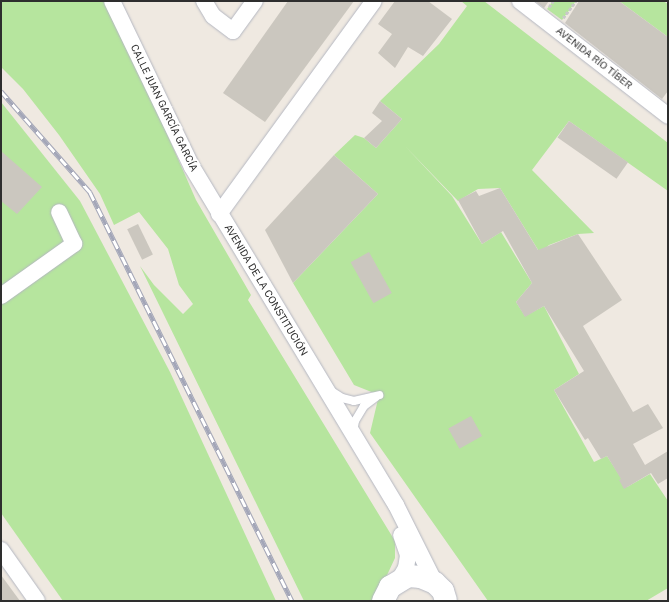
<!DOCTYPE html>
<html>
<head>
<meta charset="utf-8">
<style>
	body { margin:0 }
	#map { position:relative; width:669px; height:602px; overflow:hidden; background:#efe9e1; font-family:"Public Sans",sans-serif }
	div>[style] { position:absolute }
	.green>* { inset:0; background:#b6e59e }
	.building>* { inset:0; background:#cbc7bf; transform-origin:0 0 }
	.path>* { height:2.5px; margin-top:-1.25px; transform-origin:0; background:repeating-linear-gradient(90deg,#c9c9c9 0 3px,transparent 0 5px) }
	.roads { filter:drop-shadow(0 0 1px #b4b7c1) drop-shadow(0 0 1px #b4b7c1) }
	.lane>* { height:8px; margin:-4px; padding:0 4px; transform-origin:4px; border-radius:4px; background:#fff }
	.street>* { height:16px; margin:-8px; padding:0 8px; transform-origin:8px; border-radius:8px; background:#fff }
	.secondary>* { height:22px; margin:-11px; padding:0 11px; transform-origin:11px; border-radius:11px; background:#fff }
	.rail>* { height:4.5px; margin-top:-2.25px; transform-origin:0; background:repeating-linear-gradient(90deg,#fff 0 9px,#a3a6b8 0 18px); box-sizing:border-box; border-block:1px solid #a3a6b8 }
	span { translate:-50% -50%; white-space:nowrap; text-align:center; line-height:1.15; -webkit-text-stroke:3.5px #fff; paint-order:stroke }
	.street-label { font-size:10px; color:#2e2e2e }
	.frame { position:absolute; inset:0; border:2px solid #2e2e2e; pointer-events:none }
</style>
</head>
<body>
<div id="map">
	<div class="green">
		<div style="clip-path:polygon(1px 1px,109px 1px,196px 200px,251px 295px,248px 300px,395px 541px,395px 558px,375px 601px,304px 601px,140px 266px,154px 285px,183px 314px,193px 304px,179px 285px,168px 249px,139px 212px,114px 225px,100px 194px,59px 135px,23px 89px,1px 67px)"></div>
		<div style="clip-path:polygon(461px 1px,484px 1px,668px 143px,668px 191px,569px 121px,532px 170px,594px 233px,578px 234px,549px 245px,540px 253px,500px 188px,478px 189px,458px 201px,404px 145px,452px 196px,482px 244px,501px 232px,532px 283px,516px 302px,525px 316px,544px 306px,579px 374px,554px 390px,594px 462px,607px 456px,627px 487px,650px 474px,668px 501px,668px 588px,646px 601px,488px 601px,370px 433px,379px 395px,354px 385px,293px 283px,378px 194px,334px 155px,355px 135px,364px 138px,376px 148px,402px 119px,380px 101px,439px 44px,467px 6px)"></div>
		<div style="clip-path:polygon(553px 1px,576px 1px,562px 20px,547px 9px)"></div>
		<div style="clip-path:polygon(619px 1px,663px 1px,668px 4px,668px 37px)"></div>
		<div style="clip-path:polygon(1px 102px,80px 201px,170px 372px,276px 601px,63px 601px,1px 513px)"></div>
	</div>
	<div class="building">
		<div style="clip-path:polygon(288px 1px,354px 1px,265px 122px,223px 93px)"></div>
		<div style="clip-path:polygon(395px 1px,428px 1px,452px 19px,423px 56px,408px 47px,395px 68px,378px 53px,392px 34px,378px 24px)"></div>
		<div style="clip-path:polygon(535px 1px,549px 1px,544px 8px)"></div>
		<div style="clip-path:polygon(579px 1px,619px 1px,668px 37px,668px 91px,662px 99px,565px 23px)"></div>
		<div style="clip-path:polygon(380px 101px,402px 119px,376px 148px,364px 138px,382px 121px,372px 113px)"></div>
		<div style="left:569px;top:121px;width:72px;height:20px;rotate:35deg"></div>
		<div style="clip-path:polygon(1px 151px,42px 187px,17px 214px,1px 201px)"></div>
		<div style="clip-path:polygon(334px 155px,378px 194px,293px 283px,265px 230px)"></div>
		<div style="clip-path:polygon(500px 188px,538px 250px,578px 234px,622px 300px,583px 326px,633px 412px,648px 404px,663px 428px,633px 444px,645px 465px,668px 451px,668px 478px,658px 484px,651px 473px,624px 489px,619px 480px,621px 479px,607px 456px,601px 459px,588px 438px,585px 440px,554px 390px,584px 371px,544px 306px,525px 317px,516px 302px,532px 283px,503px 231px,482px 244px,458px 200px,476px 191px,479px 196px)"></div>
		<div style="left:138px;top:224px;width:34px;height:12px;rotate:64deg"></div>
		<div style="left:369px;top:252px;width:47px;height:21px;rotate:61deg"></div>
		<div style="left:471px;top:416px;width:23px;height:26px;rotate:61deg"></div>
		<div style="clip-path:polygon(1px 575px,20px 601px,1px 601px)"></div>
	</div>
	<div class="path">
		<div style="left:549px;top:7px;width:7px;rotate:-56deg"></div>
		<div style="left:563px;top:18px;width:21px;rotate:-53deg"></div>
	</div>
	<div class="roads">
		<div class="lane">
			<div style="left:331px;top:391px;width:13px;rotate:32deg"></div>
			<div style="left:342px;top:398px;width:12px;rotate:14deg"></div>
			<div style="left:354px;top:401px;width:26px;rotate:-13deg"></div>
			<div style="left:353px;top:433px;width:12px;rotate:-81deg"></div>
			<div style="left:355px;top:421px;width:17px;rotate:-59deg"></div>
			<div style="left:364px;top:406px;width:15px;rotate:-37deg"></div>
		</div>
		<div class="street">
			<div style="left:112px;top:1px;width:184px;rotate:64.3deg"></div>
			<div style="left:192px;top:167px;width:395px;rotate:58.9deg"></div>
			<div style="left:396px;top:505px;width:87px;rotate:63.4deg"></div>
			<div style="left:204px;top:1px;width:17px;rotate:59deg"></div>
			<div style="left:213px;top:16px;width:25px;rotate:37deg"></div>
			<div style="left:233px;top:31px;width:37px;rotate:-54deg"></div>
			<div style="left:520px;top:1px;width:187px;rotate:37.8deg"></div>
			<div style="left:219px;top:214px;width:263px;rotate:-54deg"></div>
			<div style="left:1px;top:296px;width:90px;rotate:-35.5deg"></div>
			<div style="left:74px;top:244px;width:35px;rotate:-115deg"></div>
			<div style="left:1px;top:550px;width:62px;rotate:54.8deg"></div>
			<div style="left:399px;top:580px;width:14px;rotate:-60deg"></div>
			<div style="left:406px;top:568px;width:13px;rotate:-81deg"></div>
			<div style="left:408px;top:555px;width:21px;rotate:-109deg"></div>
		</div>
		<div class="secondary">
			<div style="left:383px;top:601px;width:16px;rotate:-63deg"></div>
			<div style="left:390px;top:587px;width:21px;rotate:-31deg"></div>
			<div style="left:408px;top:576px;width:13px;rotate:4deg"></div>
			<div style="left:421px;top:577px;width:15px;rotate:23deg"></div>
			<div style="left:435px;top:583px;width:11px;rotate:45deg"></div>
			<div style="left:443px;top:591px;width:10px;rotate:73deg"></div>
		</div>
	</div>
	<div class="rail">
		<div style="left:1px;top:91px;width:135px;rotate:48.6deg"></div>
		<div style="left:90px;top:192px;width:456px;rotate:63.7deg"></div>
	</div>
	<div class="street-label">
		<span style="left:594px;top:58px;rotate:38deg">AVENIDA RÍO TÍBER</span>
		<span style="left:164px;top:108px;rotate:64deg">CALLE JUAN GARCÍA GARCÍA</span>
		<span style="left:266px;top:290px;rotate:59deg">AVENIDA DE LA CONSTITUCIÓN</span>
	</div>
	<div class="frame"></div>
</div>
</body>
</html>
